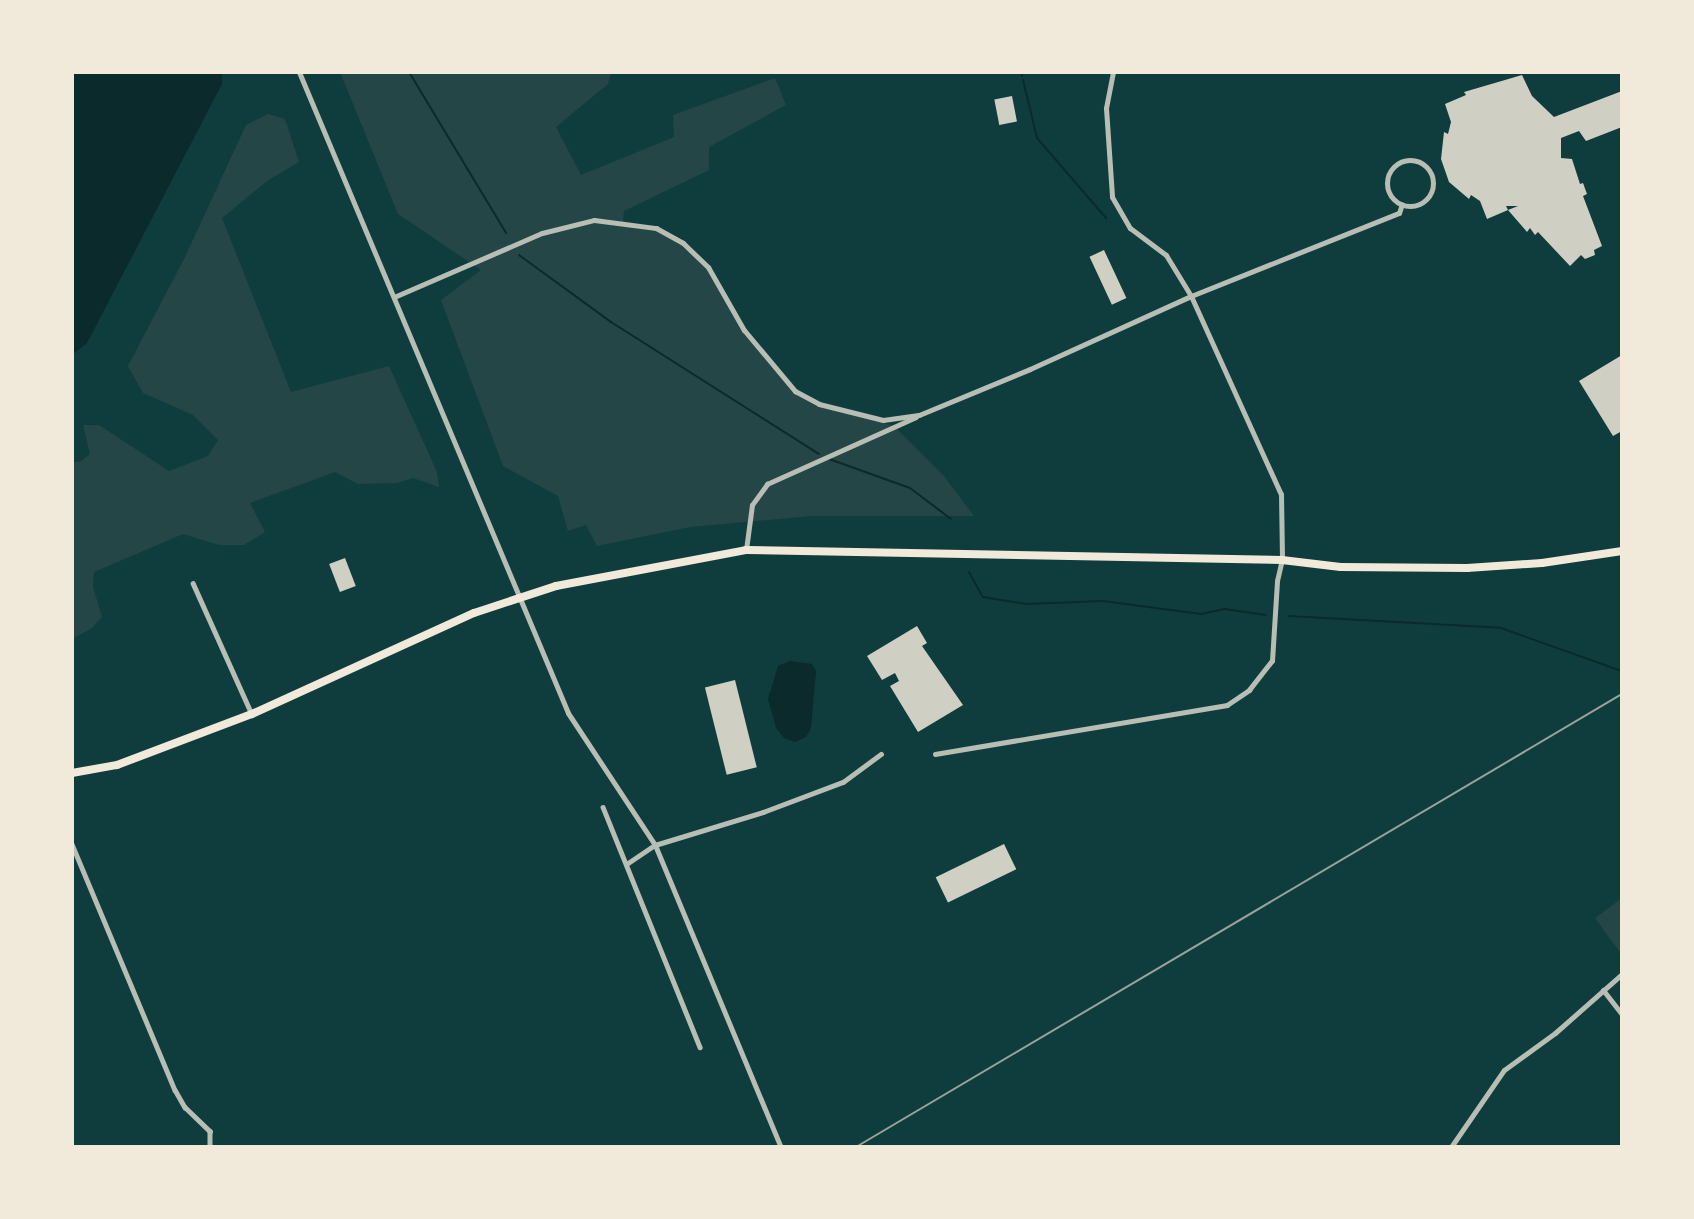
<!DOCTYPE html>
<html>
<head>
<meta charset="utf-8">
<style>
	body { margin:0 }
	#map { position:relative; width:1694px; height:1219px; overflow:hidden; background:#0f3d3e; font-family:Bitter,serif }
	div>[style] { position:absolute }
	.green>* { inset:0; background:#244646 }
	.water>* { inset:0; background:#0a2a2b }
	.stream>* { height:2px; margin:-1px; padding:0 1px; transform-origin:1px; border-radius:1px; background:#0a2a2b }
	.building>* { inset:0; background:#cfcfc3; transform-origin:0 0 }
	.minor>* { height:4.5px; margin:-2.25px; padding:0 2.25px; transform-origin:2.25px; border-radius:2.25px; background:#b8beb3 }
	.tertiary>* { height:5px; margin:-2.5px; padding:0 2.5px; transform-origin:2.5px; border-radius:2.5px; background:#b8beb3 }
	.tertiary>.ring { margin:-2.5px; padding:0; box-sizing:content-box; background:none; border:5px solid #b8beb3; border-radius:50% }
	.trunk>* { height:8px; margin:-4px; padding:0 4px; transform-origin:4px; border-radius:4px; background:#f1e9da }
	.rail>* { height:2px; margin:-1px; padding:0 1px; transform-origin:1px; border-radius:1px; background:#97a49c }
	span { translate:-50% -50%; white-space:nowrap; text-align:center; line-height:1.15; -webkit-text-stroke:4.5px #f1e9da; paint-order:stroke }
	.frame { position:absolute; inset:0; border:74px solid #f1e9da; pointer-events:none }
</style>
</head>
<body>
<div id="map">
	<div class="green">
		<div style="clip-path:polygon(340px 72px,611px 72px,608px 84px,556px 127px,581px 175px,674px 137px,673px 115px,775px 78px,786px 105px,709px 147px,709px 170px,624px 211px,623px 221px,669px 233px,708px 267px,744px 330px,795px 390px,819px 404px,894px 426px,944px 476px,974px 516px,812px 516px,690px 527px,597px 546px,586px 525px,568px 531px,558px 496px,503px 466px,441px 300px,481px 270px,398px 214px)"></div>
		<div style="clip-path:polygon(268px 114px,285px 119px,299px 162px,267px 181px,222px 218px,291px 392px,389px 366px,437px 472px,439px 487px,413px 478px,397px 483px,358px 484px,335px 472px,250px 503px,265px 532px,244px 545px,219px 545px,183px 534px,94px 572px,93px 587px,102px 617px,92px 628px,72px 639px,72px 462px,80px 462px,90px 454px,83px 425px,99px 425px,169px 471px,208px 456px,218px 440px,193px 415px,143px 393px,128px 366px,185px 257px,246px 125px)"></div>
		<div style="clip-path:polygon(1622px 898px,1622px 949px,1619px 951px,1595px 918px)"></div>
	</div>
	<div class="water">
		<div style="clip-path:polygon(72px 72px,222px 72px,222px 84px,87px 343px,72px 355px)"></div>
		<div style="clip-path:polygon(790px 661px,812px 664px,816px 671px,811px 728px,806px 737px,795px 742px,784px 738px,776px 728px,768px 699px,778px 666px)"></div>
	</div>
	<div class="stream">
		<div style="left:409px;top:72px;width:188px;rotate:58.9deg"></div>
		<div style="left:1022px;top:72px;width:4px;rotate:90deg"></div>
		<div style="left:1023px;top:80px;width:60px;rotate:76.4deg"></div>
		<div style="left:1037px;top:138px;width:106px;rotate:49.2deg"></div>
		<div style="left:519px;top:255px;width:114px;rotate:36.1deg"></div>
		<div style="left:611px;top:322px;width:246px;rotate:32.4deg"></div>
		<div style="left:829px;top:459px;width:86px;rotate:19.7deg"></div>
		<div style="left:910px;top:488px;width:51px;rotate:37.1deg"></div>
		<div style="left:969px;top:572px;width:29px;rotate:61deg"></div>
		<div style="left:983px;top:597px;width:44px;rotate:9.2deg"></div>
		<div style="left:1026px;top:604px;width:77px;rotate:-2.2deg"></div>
		<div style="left:1103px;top:601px;width:99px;rotate:7.6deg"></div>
		<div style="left:1201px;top:614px;width:25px;rotate:-12deg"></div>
		<div style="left:1225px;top:609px;width:41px;rotate:8.3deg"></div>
		<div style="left:1289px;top:616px;width:212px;rotate:3.2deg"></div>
		<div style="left:1501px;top:628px;width:128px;rotate:19.6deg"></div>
	</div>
	<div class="building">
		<div style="clip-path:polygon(1522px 75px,1532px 96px,1554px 117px,1622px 91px,1622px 127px,1586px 141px,1579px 131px,1561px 138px,1561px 158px,1572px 159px,1580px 184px,1583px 183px,1587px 194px,1583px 196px,1602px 246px,1594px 250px,1595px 255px,1585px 259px,1581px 255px,1570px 266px,1538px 232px,1535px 235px,1530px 228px,1527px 232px,1508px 210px,1518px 206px,1506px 206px,1508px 210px,1487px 219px,1480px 201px,1471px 195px,1469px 199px,1449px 182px,1441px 159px,1444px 132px,1448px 134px,1451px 122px,1445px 104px,1466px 95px,1464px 92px)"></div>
		<div style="left:1012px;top:96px;width:26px;height:18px;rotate:79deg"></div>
		<div style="left:1104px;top:250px;width:53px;height:16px;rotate:65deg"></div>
		<div style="clip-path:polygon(1622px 355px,1622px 431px,1613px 436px,1579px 381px)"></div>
		<div style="left:345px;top:558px;width:30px;height:17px;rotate:69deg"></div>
		<div style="clip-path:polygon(917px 626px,927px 643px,922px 646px,963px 705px,918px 732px,890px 686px,899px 681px,895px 673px,882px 680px,867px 656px)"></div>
		<div style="left:735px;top:680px;width:90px;height:31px;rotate:76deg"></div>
		<div style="left:1004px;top:844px;width:28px;height:76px;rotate:64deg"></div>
	</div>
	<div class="minor">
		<div style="left:746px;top:550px;width:45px;rotate:-82.4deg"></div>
		<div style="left:752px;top:505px;width:26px;rotate:-54deg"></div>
		<div style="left:767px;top:484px;width:163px;rotate:-24.2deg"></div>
		<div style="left:193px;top:583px;width:144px;rotate:65.8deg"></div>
		<div style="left:935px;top:754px;width:296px;rotate:-9.5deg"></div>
		<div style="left:1227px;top:705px;width:27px;rotate:-34deg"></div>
		<div style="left:1249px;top:690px;width:37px;rotate:-52deg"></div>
		<div style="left:1272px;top:661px;width:80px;rotate:-86.4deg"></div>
		<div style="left:1277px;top:581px;width:22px;rotate:-77deg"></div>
		<div style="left:603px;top:807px;width:259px;rotate:68deg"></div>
		<div style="left:72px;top:844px;width:267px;rotate:67.3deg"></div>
		<div style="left:175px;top:1090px;width:20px;rotate:60deg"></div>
		<div style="left:185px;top:1107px;width:35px;rotate:44deg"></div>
		<div style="left:210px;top:1131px;width:16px;rotate:90deg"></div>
		<div style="left:628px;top:863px;width:32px;rotate:-34deg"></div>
		<div style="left:655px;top:845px;width:113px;rotate:-17deg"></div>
		<div style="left:763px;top:812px;width:85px;rotate:-20.6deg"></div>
		<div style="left:843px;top:782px;width:47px;rotate:-36.4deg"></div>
	</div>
	<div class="tertiary">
		<div style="left:299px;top:72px;width:695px;rotate:67.23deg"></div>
		<div style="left:568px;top:713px;width:158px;rotate:56.6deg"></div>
		<div style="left:655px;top:845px;width:327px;rotate:67.4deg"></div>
		<div style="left:1113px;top:72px;width:37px;rotate:101deg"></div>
		<div style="left:1106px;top:108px;width:89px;rotate:86.1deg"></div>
		<div style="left:1112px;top:197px;width:36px;rotate:60deg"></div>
		<div style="left:1130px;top:228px;width:45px;rotate:36.9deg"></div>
		<div style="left:1166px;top:255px;width:48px;rotate:58.6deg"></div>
		<div style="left:1191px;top:296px;width:217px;rotate:65.6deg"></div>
		<div style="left:1281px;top:494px;width:66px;rotate:89.1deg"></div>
		<div class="ring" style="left:1387px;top:160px;width:41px;height:41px"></div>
		<div style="left:394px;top:297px;width:161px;rotate:-23.4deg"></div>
		<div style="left:542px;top:233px;width:54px;rotate:-14deg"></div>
		<div style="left:594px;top:220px;width:63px;rotate:7.4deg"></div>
		<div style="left:656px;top:228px;width:31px;rotate:29deg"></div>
		<div style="left:683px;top:243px;width:35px;rotate:44deg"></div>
		<div style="left:708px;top:267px;width:73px;rotate:60.3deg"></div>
		<div style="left:744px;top:330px;width:80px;rotate:50.1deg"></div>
		<div style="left:795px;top:391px;width:27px;rotate:28deg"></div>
		<div style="left:819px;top:404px;width:66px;rotate:14deg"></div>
		<div style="left:883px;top:420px;width:36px;rotate:-8deg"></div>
		<div style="left:919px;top:415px;width:120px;rotate:-22.5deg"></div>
		<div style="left:1030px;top:369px;width:177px;rotate:-24.4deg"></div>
		<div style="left:1191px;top:296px;width:224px;rotate:-21.8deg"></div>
		<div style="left:1399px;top:213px;width:9px;rotate:-72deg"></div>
		<div style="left:1603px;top:990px;width:31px;rotate:52deg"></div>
		<div style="left:1451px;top:1147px;width:93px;rotate:-55.5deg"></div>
		<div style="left:1504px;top:1070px;width:63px;rotate:-36deg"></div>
		<div style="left:1555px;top:1033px;width:89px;rotate:-41.4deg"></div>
	</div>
	<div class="trunk">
		<div style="left:72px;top:773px;width:46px;rotate:-10.1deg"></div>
		<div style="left:117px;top:765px;width:144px;rotate:-20.7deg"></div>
		<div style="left:252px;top:714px;width:244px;rotate:-24.5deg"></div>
		<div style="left:474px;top:613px;width:86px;rotate:-18.2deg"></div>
		<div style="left:556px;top:586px;width:193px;rotate:-10.7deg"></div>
		<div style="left:746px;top:550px;width:536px;rotate:1.07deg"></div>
		<div style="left:1282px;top:560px;width:59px;rotate:6.8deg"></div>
		<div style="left:1341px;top:567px;width:126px;rotate:0.5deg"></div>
		<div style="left:1467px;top:568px;width:75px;rotate:-3.8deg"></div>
		<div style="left:1542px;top:563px;width:81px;rotate:-8.5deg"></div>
	</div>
	<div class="rail">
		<div style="left:856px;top:1147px;width:890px;rotate:-30.6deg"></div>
	</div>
	<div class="frame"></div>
</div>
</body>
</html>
